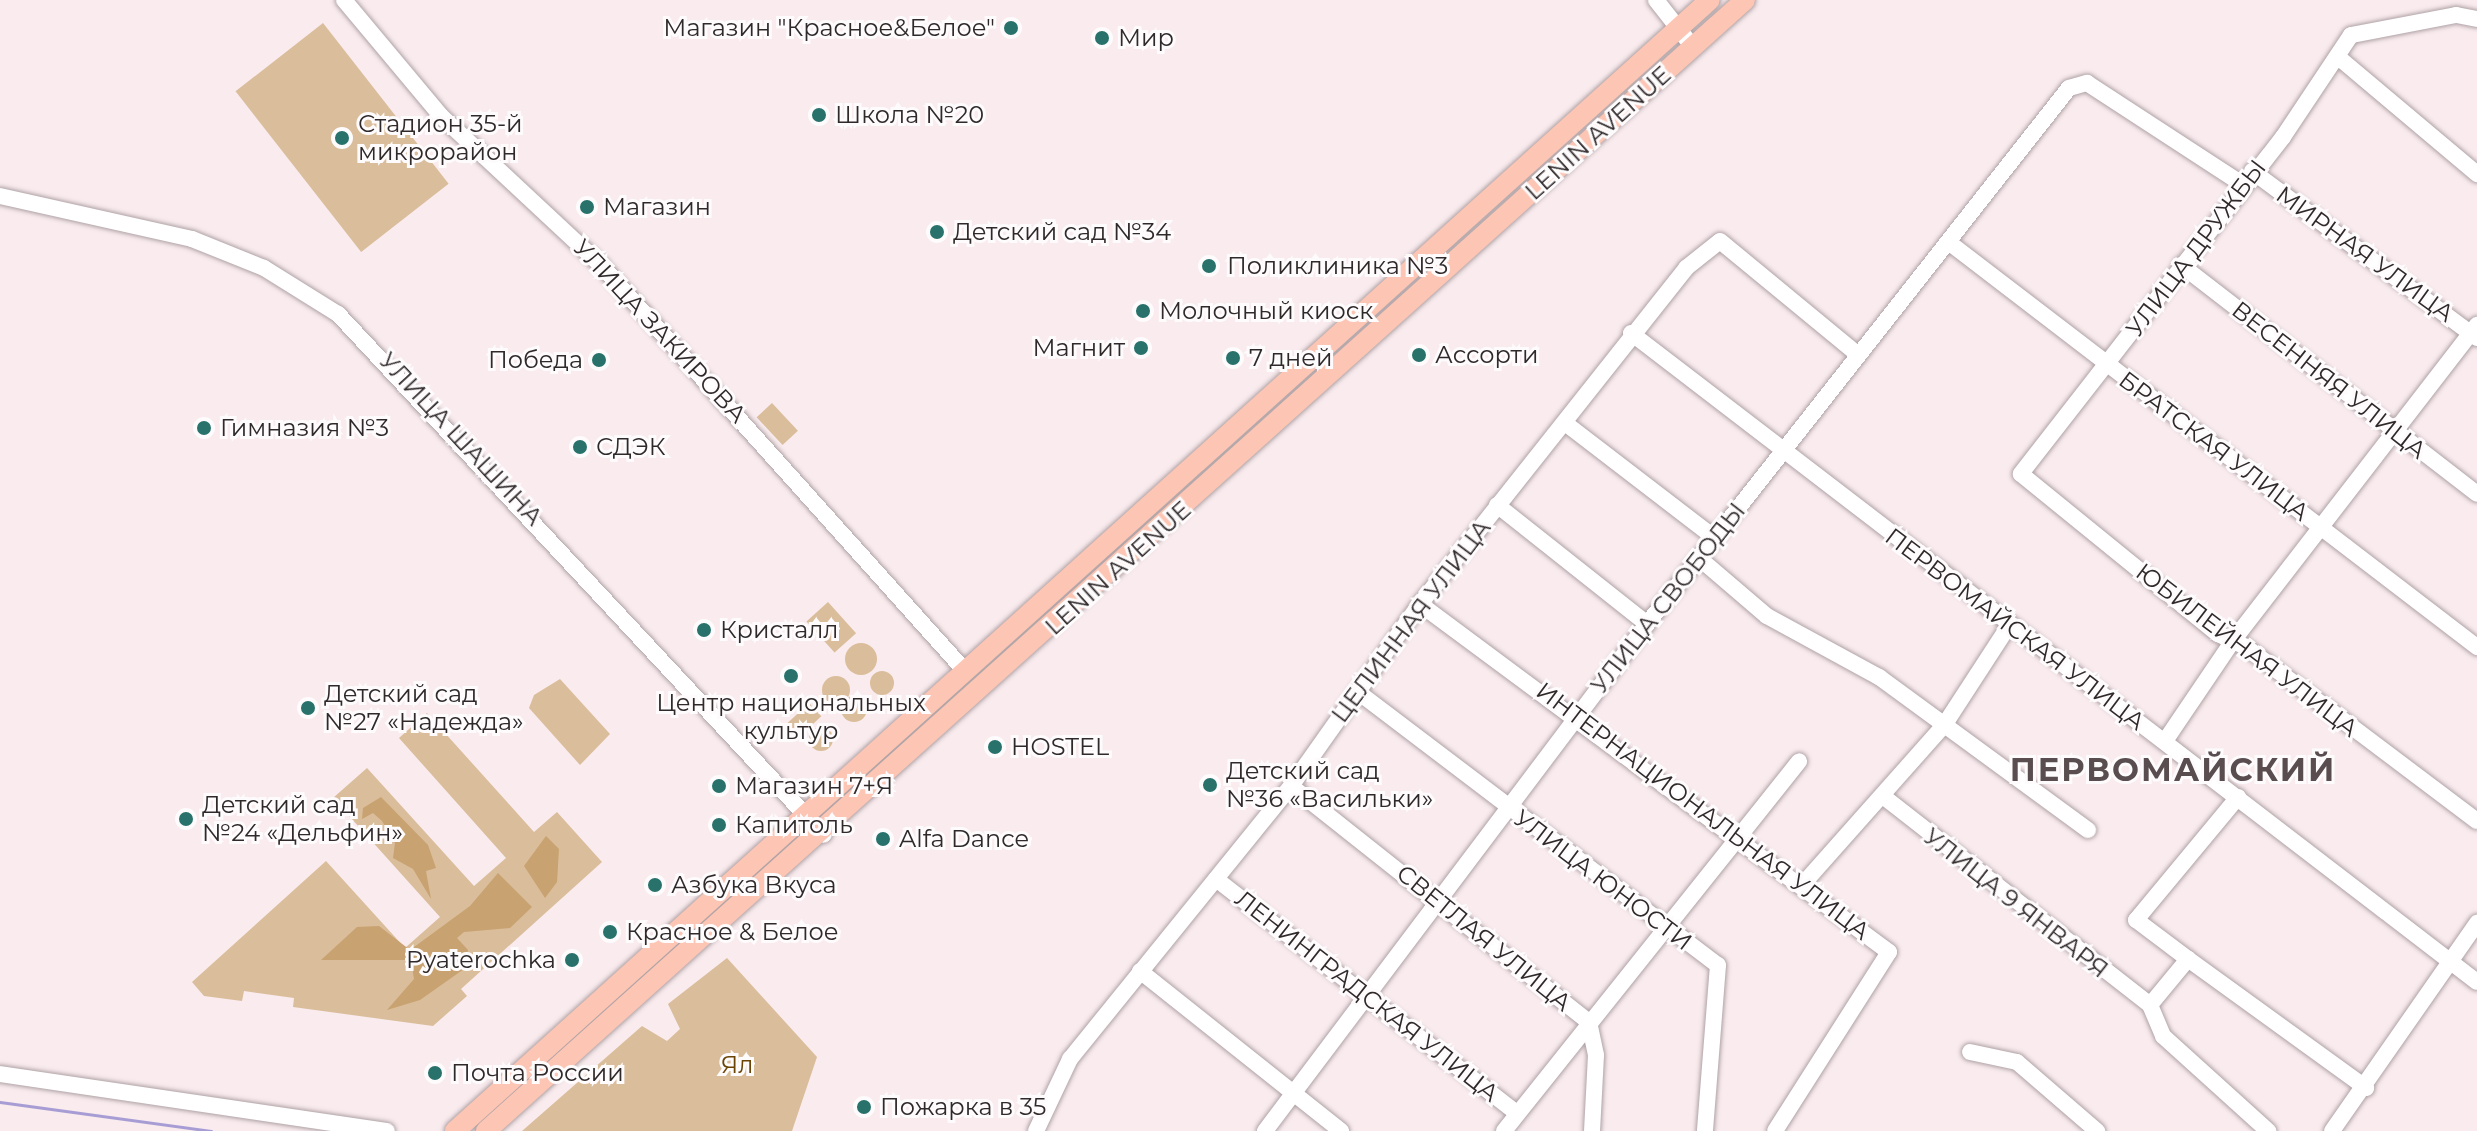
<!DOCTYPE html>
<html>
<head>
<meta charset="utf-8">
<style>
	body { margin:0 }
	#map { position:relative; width:2477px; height:1131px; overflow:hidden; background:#f9ebee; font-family:Montserrat,sans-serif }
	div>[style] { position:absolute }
	.green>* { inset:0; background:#dabd9a; transform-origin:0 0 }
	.round { border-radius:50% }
	.forest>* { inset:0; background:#c8a271 }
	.stream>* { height:3px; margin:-1.5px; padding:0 1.5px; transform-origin:1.5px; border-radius:1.5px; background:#a79dd4 }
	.roads { filter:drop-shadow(0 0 2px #afa2a5) drop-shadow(0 0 2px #afa2a5) }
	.minor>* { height:16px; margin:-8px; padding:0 8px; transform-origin:8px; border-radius:8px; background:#fff }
	.major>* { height:20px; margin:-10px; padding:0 10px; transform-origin:10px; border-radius:10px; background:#fcc5b4 }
	.dots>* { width:22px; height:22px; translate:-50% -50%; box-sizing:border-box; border:4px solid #fefbfc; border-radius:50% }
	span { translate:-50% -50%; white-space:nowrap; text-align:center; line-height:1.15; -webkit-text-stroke:6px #fefbfc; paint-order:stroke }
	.poi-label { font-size:24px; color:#2f292a }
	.right { translate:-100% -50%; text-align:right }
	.left { translate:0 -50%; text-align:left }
	.street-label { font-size:24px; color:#2f292a }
	.park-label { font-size:24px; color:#694405 }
	.district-label { font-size:32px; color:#594d50; font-weight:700; letter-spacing:2px }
</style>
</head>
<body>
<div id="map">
	<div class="green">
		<div style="left:323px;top:23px;width:204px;height:111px;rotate:52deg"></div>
		<div style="left:772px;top:403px;width:38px;height:21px;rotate:47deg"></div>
		<div style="left:828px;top:602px;width:42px;height:29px;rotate:48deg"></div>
		<div class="round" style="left:845px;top:643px;width:32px;height:32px"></div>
		<div class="round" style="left:870px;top:671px;width:24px;height:24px"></div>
		<div class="round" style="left:822px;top:676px;width:28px;height:28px"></div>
		<div style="clip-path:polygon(560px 679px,610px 734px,580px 765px,529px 708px,534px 695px)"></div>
		<div class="round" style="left:841px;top:696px;width:26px;height:26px"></div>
		<div style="left:809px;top:703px;width:18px;height:37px;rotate:47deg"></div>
		<div style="clip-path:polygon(427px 713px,534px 832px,557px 812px,602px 862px,461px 989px,467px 996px,433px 1026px,293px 1007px,294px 998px,244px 991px,242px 1001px,204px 996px,192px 982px,326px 861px,405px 948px,440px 917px,333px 798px,367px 768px,474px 886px,506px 858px,399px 738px)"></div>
		<div class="round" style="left:809px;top:727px;width:24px;height:24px"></div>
		<div style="clip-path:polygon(727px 958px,817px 1057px,792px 1131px,522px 1131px,642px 1026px,667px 1041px,680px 1029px,668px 1004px)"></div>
	</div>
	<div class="forest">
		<div style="clip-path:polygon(381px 797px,428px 845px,436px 868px,426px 871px,431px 899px,413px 869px,393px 858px,395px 843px,382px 821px,373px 813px,362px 819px,363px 808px)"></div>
		<div style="clip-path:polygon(546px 836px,559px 849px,557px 882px,545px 898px,524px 866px)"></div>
		<div style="clip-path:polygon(498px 873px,532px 907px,510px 928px,464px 932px,457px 938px,468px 950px,464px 969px,420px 1000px,387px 1010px,414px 979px,411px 960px,321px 960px,357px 927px,379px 926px,410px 950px,470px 906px)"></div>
	</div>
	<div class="stream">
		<div style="left:0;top:1102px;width:213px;rotate:7.8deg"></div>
	</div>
	<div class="roads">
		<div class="minor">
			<div style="left:344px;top:0;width:150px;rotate:50.1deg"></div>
			<div style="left:440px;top:115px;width:219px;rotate:43deg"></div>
			<div style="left:600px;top:264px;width:548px;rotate:48.11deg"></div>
			<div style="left:1656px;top:0;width:60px;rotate:51.8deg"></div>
			<div style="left:2477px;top:19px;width:21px;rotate:-169deg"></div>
			<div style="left:2456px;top:15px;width:107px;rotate:169.2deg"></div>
			<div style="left:2351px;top:35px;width:123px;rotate:123.7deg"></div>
			<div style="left:2283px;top:137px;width:427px;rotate:127.9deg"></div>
			<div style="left:2021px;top:474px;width:254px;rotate:39.1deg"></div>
			<div style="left:2218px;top:634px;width:31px;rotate:25deg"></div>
			<div style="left:2246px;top:647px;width:289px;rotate:37deg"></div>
			<div style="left:2338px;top:57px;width:182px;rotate:40.1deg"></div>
			<div style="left:2252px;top:171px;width:280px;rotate:36.6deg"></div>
			<div style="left:0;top:196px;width:197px;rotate:12.6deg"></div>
			<div style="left:192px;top:239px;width:78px;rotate:21.9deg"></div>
			<div style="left:264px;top:268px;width:87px;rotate:31.9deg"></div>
			<div style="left:338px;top:314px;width:712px;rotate:46.99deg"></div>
			<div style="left:1951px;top:244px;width:663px;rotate:37.46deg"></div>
			<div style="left:2181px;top:265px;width:374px;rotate:37.7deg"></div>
			<div style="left:1631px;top:333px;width:1066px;rotate:37.49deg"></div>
			<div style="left:1565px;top:423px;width:189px;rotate:37.5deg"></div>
			<div style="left:1497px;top:505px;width:191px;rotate:38.4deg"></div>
			<div style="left:1699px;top:558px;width:89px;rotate:40.5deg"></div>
			<div style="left:1767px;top:616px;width:128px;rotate:28.6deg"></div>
			<div style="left:1879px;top:677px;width:259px;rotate:36.2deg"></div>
			<div style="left:1420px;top:604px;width:584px;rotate:36.58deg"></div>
			<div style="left:1889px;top:952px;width:212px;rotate:122.5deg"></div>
			<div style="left:1358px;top:692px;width:452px;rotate:37.2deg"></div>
			<div style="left:1718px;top:965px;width:167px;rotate:94.5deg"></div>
			<div style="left:2165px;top:741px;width:120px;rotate:-55.9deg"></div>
			<div style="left:2232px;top:642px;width:401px;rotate:-52.3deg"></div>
			<div style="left:1291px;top:786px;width:380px;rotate:38.4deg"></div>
			<div style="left:1589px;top:1022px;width:34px;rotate:78deg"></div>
			<div style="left:1596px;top:1055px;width:76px;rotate:93deg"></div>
			<div style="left:1884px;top:797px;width:338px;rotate:38deg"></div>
			<div style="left:2150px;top:1005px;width:60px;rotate:-50.4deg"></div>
			<div style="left:2188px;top:959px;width:65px;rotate:-143.1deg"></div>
			<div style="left:2136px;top:920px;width:160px;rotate:-50.3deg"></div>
			<div style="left:1216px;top:879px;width:381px;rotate:37.9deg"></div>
			<div style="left:1803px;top:884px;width:214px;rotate:-48.4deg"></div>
			<div style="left:1945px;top:724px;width:119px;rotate:-57deg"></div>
			<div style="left:2188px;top:959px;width:220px;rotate:35.9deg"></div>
			<div style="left:1140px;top:971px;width:257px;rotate:38.5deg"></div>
			<div style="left:2150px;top:1005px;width:34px;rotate:67deg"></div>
			<div style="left:2163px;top:1036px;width:142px;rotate:42.1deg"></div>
			<div style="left:1970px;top:1052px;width:48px;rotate:12deg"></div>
			<div style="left:2017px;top:1062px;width:106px;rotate:40.8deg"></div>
			<div style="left:0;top:1074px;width:391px;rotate:8.4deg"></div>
			<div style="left:1036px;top:1131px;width:80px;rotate:-64.7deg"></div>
			<div style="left:1070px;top:1059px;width:351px;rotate:-51deg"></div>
			<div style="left:1291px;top:786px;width:223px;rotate:-54.7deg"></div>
			<div style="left:1420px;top:604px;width:429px;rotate:-51.6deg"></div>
			<div style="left:1686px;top:268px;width:43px;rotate:-38.5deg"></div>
			<div style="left:1720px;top:241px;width:176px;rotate:39.5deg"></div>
			<div style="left:1265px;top:1131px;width:635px;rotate:-53deg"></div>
			<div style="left:1647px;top:624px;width:682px;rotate:-51.79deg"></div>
			<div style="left:2069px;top:88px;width:19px;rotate:-16deg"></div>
			<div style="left:2087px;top:83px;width:185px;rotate:33.1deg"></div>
			<div style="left:1504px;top:1131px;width:473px;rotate:-51.4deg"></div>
			<div style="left:2332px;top:1131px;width:254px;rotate:-55.1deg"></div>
		</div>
		<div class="major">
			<div style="left:455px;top:1131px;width:1689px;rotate:-42.03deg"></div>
			<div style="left:486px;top:1131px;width:1692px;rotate:-41.93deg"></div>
		</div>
	</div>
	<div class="dots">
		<div style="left:1011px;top:28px;background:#29726c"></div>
		<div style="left:1102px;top:38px;background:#29726c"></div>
		<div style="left:819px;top:115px;background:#29726c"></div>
		<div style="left:342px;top:138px;background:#29726c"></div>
		<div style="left:587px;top:207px;background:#29726c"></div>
		<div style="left:937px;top:232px;background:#29726c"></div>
		<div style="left:1209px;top:266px;background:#29726c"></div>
		<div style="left:1143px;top:311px;background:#29726c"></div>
		<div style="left:1141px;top:348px;background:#29726c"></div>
		<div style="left:1419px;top:355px;background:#29726c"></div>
		<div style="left:1233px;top:358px;background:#29726c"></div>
		<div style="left:599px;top:360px;background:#29726c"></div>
		<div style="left:204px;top:428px;background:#29726c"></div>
		<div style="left:580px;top:447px;background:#29726c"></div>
		<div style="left:704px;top:630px;background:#29726c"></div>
		<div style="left:791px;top:676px;background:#29726c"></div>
		<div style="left:308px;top:708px;background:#29726c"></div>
		<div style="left:995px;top:747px;background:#29726c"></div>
		<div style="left:1210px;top:785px;background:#29726c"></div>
		<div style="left:719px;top:786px;background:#29726c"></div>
		<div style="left:186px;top:819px;background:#29726c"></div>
		<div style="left:719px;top:825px;background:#29726c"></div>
		<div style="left:883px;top:839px;background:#29726c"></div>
		<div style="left:655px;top:885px;background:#29726c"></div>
		<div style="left:610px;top:932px;background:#29726c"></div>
		<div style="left:572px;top:960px;background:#29726c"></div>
		<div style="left:435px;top:1073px;background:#29726c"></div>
		<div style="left:864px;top:1107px;background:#29726c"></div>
	</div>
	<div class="poi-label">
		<span class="right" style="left:995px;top:28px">Магазин "Красное&amp;Белое"</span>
		<span class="left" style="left:1118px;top:38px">Мир</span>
		<span class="left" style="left:835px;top:115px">Школа №20</span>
		<span class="left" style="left:358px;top:138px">Стадион 35-й<br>микрорайон</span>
		<span class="left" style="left:603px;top:207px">Магазин</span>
		<span class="left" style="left:953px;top:232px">Детский сад №34</span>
		<span class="left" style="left:1227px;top:266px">Поликлиника №3</span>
		<span class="left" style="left:1159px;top:311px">Молочный киоск</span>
		<span class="right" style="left:1125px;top:348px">Магнит</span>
		<span class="left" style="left:1435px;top:355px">Ассорти</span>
		<span class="left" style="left:1249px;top:358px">7 дней</span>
		<span class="right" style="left:583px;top:360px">Победа</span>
		<span class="left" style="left:220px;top:428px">Гимназия №3</span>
		<span class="left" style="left:596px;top:447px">СДЭК</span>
		<span class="left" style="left:720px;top:630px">Кристалл</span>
		<span class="left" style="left:324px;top:708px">Детский сад<br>№27 «Надежда»</span>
		<span style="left:791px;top:717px">Центр национальных<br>культур</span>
		<span class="left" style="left:1011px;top:747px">HOSTEL</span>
		<span class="left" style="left:1226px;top:785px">Детский сад<br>№36 «Васильки»</span>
		<span class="left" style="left:735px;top:786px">Магазин 7+Я</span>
		<span class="left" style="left:202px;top:819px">Детский сад<br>№24 «Дельфин»</span>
		<span class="left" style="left:735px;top:825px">Капитоль</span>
		<span class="left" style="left:899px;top:839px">Alfa Dance</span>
		<span class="left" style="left:671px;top:885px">Азбука Вкуса</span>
		<span class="left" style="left:626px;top:932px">Красное &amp; Белое</span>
		<span class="right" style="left:556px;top:960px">Pyaterochka</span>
		<span class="left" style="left:451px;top:1073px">Почта России</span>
		<span class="left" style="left:880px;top:1107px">Пожарка в 35</span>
	</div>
	<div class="street-label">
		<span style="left:1598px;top:133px;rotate:-42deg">LENIN AVENUE</span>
		<span style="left:2196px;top:248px;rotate:-53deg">УЛИЦА ДРУЖБЫ</span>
		<span style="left:2365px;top:254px;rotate:36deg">МИРНАЯ УЛИЦА</span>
		<span style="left:660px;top:331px;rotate:47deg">УЛИЦА ЗАКИРОВА</span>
		<span style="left:2329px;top:380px;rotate:38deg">ВЕСЕННЯЯ УЛИЦА</span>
		<span style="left:461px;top:439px;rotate:47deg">УЛИЦА ШАШИНА</span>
		<span style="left:2214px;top:446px;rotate:37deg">БРАТСКАЯ УЛИЦА</span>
		<span style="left:1118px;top:568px;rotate:-42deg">LENIN AVENUE</span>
		<span style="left:1668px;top:598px;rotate:-52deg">УЛИЦА СВОБОДЫ</span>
		<span style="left:1411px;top:621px;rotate:-53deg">ЦЕЛИННАЯ УЛИЦА</span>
		<span style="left:2015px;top:629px;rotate:37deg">ПЕРВОМАЙСКАЯ УЛИЦА</span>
		<span style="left:2247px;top:650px;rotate:37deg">ЮБИЛЕЙНАЯ УЛИЦА</span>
		<span style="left:1703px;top:811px;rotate:37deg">ИНТЕРНАЦИОНАЛЬНАЯ УЛИЦА</span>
		<span style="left:1603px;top:880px;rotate:37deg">УЛИЦА ЮНОСТИ</span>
		<span style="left:2016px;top:903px;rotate:38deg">УЛИЦА 9 ЯНВАРЯ</span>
		<span style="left:1484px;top:938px;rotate:39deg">СВЕТЛАЯ УЛИЦА</span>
		<span style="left:1367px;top:996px;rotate:38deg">ЛЕНИНГРАДСКАЯ УЛИЦА</span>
	</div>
	<div class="park-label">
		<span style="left:737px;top:1065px">Ял</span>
	</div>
	<div class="district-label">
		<span style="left:2173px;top:770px">ПЕРВОМАЙСКИЙ</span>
	</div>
</div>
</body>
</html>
